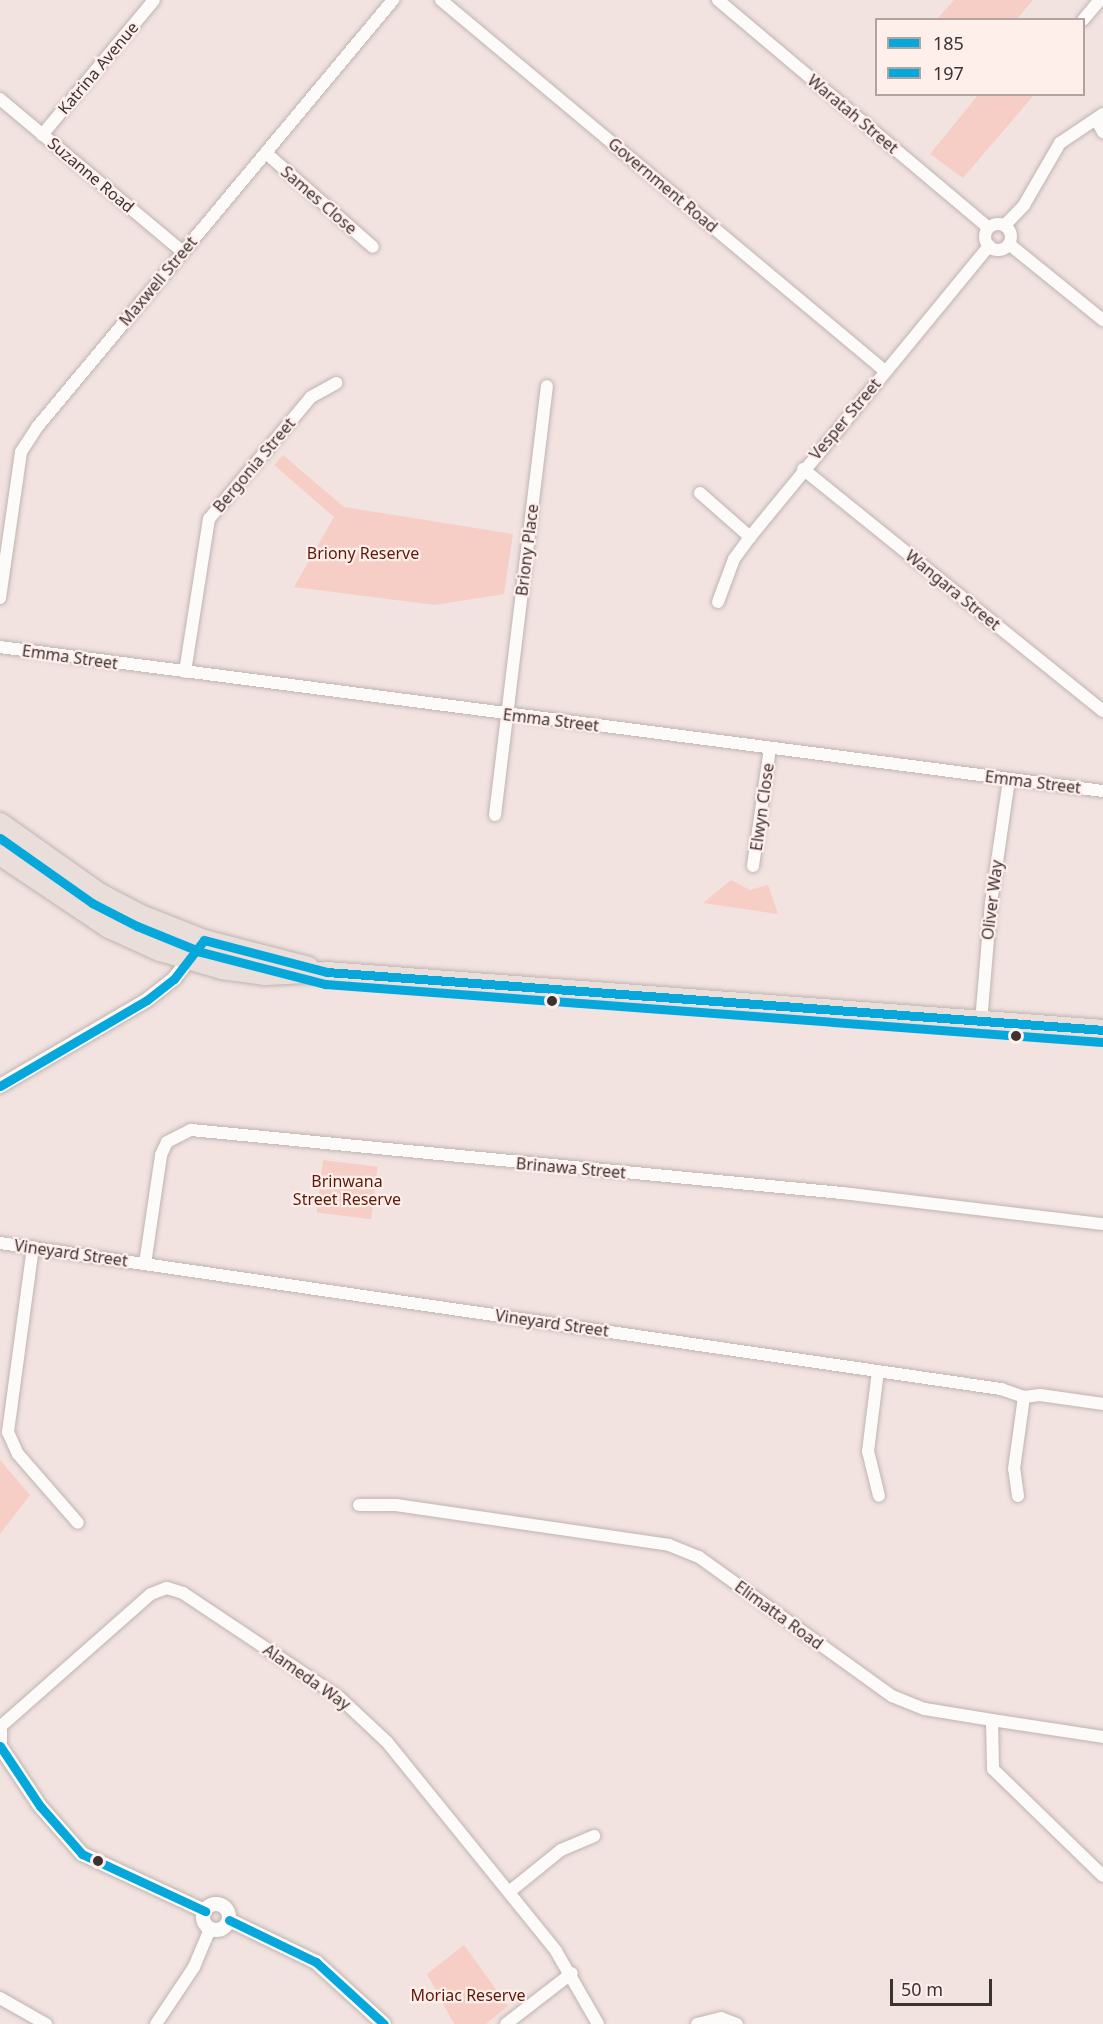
<!DOCTYPE html>
<html>
<head>
<meta charset="utf-8">
<style>
	body { margin:0 }
	#map { position:relative; width:1103px; height:2024px; overflow:hidden; background:#f2e3e0; font-family:"Noto Sans",sans-serif }
	div>[style] { position:absolute }
	.green>* { inset:0; background:#f7cec5; transform-origin:0 0 }
	.roads { filter:drop-shadow(0 0 2px #bfb4b1) drop-shadow(0 0 2px #bfb4b1) }
	.minor>* { height:12px; margin:-6px; padding:0 6px; transform-origin:6px; border-radius:6px; background:#fdfbfa }
	.minor>.ring { margin:-6px; padding:0; box-sizing:content-box; background:none; border:12px solid #fdfbfa; border-radius:50% }
	.tertiary>* { height:14px; margin:-7px; padding:0 7px; transform-origin:7px; border-radius:7px; background:#fdfbfa }
	.tertiary>.ring { margin:-7px; padding:0; box-sizing:content-box; background:none; border:14px solid #fdfbfa; border-radius:50% }
	.trunk>* { height:20px; margin:-10px; padding:0 10px; transform-origin:10px; border-radius:10px; background:#eadedb }
	.bus-1>* { height:9px; margin:-4.5px; padding:0 4.5px; transform-origin:4.5px; border-radius:4.5px; background:#06a8dc }
	.bus-2>* { height:9px; margin:-4.5px; padding:0 4.5px; transform-origin:4.5px; border-radius:4.5px; background:#06a8dc }
	.dots>* { width:16px; height:16px; translate:-50% -50%; box-sizing:border-box; border:3px solid #ffefeb; border-radius:50% }
	span { translate:-50% -50%; white-space:nowrap; text-align:center; line-height:1.15; -webkit-text-stroke:4.5px #ffefeb; paint-order:stroke }
	.street-label { font-size:16px; color:#3c3230 }
	.park-label { font-size:16px; color:#5e1809 }
	.legend { position:absolute; left:875px; top:18px; width:210px; height:78px; box-sizing:border-box; background:#ffefeb; border:2px solid #b1a3a0; margin:0; padding:8px 10px; list-style:none; font-size:18px; color:#3c3230 }
	.legend li { display:flex; align-items:center; gap:12px; height:30px }
	.legend b { width:30px; border:2px solid #b1a3a0 }
	.scale { position:absolute; left:890px; top:1979px; width:102px; height:27px; box-sizing:border-box; border:3px solid #3c3230; border-top:0; padding-left:8px; font-size:18px; line-height:21px; white-space:nowrap; color:#3c3230; -webkit-text-stroke:4px #ffefeb; paint-order:stroke }
</style>
</head>
<body>
<div id="map">
	<div class="green">
		<div style="clip-path:polygon(954px 0,1033px 0,1017px 19px,937px 19px)"></div>
		<div style="clip-path:polygon(978px 95px,1034px 95px,963px 178px,930px 154px)"></div>
		<div style="clip-path:polygon(283px 455px,344px 507px,513px 534px,504px 594px,435px 605px,294px 587px,334px 517px,274px 465px)"></div>
		<div style="clip-path:polygon(731px 880px,750px 890px,768px 885px,778px 914px,703px 903px)"></div>
		<div style="left:323px;top:1160px;width:55px;height:53px;rotate:7deg"></div>
		<div style="clip-path:polygon(0 1460px,30px 1495px,0 1534px)"></div>
		<div style="clip-path:polygon(464px 1945px,508px 2006px,486px 2024px,454px 2024px,427px 1974px)"></div>
	</div>
	<div class="roads">
		<div class="minor">
			<div style="left:441px;top:0;width:579px;rotate:39.88deg"></div>
			<div style="left:718px;top:0;width:353px;rotate:40.1deg"></div>
			<div style="left:1083px;top:20px;width:26px;rotate:-50deg"></div>
			<div style="left:0;top:99px;width:237px;rotate:39.9deg"></div>
			<div style="left:1096px;top:119px;width:15px;rotate:62deg"></div>
			<div style="left:42px;top:135px;width:175px;rotate:-50.3deg"></div>
			<div style="left:266px;top:153px;width:142px;rotate:41.3deg"></div>
			<div class="ring" style="left:985px;top:224px;width:14px;height:14px"></div>
			<div style="left:1005px;top:225px;width:28px;rotate:-46deg"></div>
			<div style="left:1024px;top:205px;width:72px;rotate:-59.9deg"></div>
			<div style="left:1060px;top:143px;width:52px;rotate:-34deg"></div>
			<div style="left:1009px;top:244px;width:121px;rotate:39deg"></div>
			<div style="left:803px;top:469px;width:385px;rotate:38.9deg"></div>
			<div style="left:700px;top:493px;width:67px;rotate:41.3deg"></div>
			<div style="left:0;top:598px;width:148px;rotate:-81.8deg"></div>
			<div style="left:21px;top:452px;width:31px;rotate:-57deg"></div>
			<div style="left:38px;top:426px;width:555px;rotate:-50.19deg"></div>
			<div style="left:718px;top:602px;width:46px;rotate:-69.6deg"></div>
			<div style="left:734px;top:559px;width:27px;rotate:-54deg"></div>
			<div style="left:750px;top:537px;width:377px;rotate:-50.6deg"></div>
			<div style="left:0;top:647px;width:1112px;rotate:7.44deg"></div>
			<div style="left:185px;top:672px;width:155px;rotate:-81.1deg"></div>
			<div style="left:209px;top:519px;width:159px;rotate:-50.1deg"></div>
			<div style="left:311px;top:397px;width:29px;rotate:-29deg"></div>
			<div style="left:495px;top:815px;width:432px;rotate:-83.1deg"></div>
			<div style="left:753px;top:866px;width:119px;rotate:-81.8deg"></div>
			<div style="left:981px;top:1022px;width:119px;rotate:-85.2deg"></div>
			<div style="left:991px;top:903px;width:125px;rotate:-81.7deg"></div>
			<div style="left:0;top:1243px;width:1012px;rotate:8.3deg"></div>
			<div style="left:1001px;top:1389px;width:24px;rotate:19deg"></div>
			<div style="left:1024px;top:1397px;width:16px;rotate:-7deg"></div>
			<div style="left:1040px;top:1395px;width:64px;rotate:8.1deg"></div>
			<div style="left:33px;top:1247px;width:187px;rotate:97.7deg"></div>
			<div style="left:8px;top:1432px;width:24px;rotate:66deg"></div>
			<div style="left:18px;top:1454px;width:91px;rotate:49deg"></div>
			<div style="left:145px;top:1264px;width:110px;rotate:-81.6deg"></div>
			<div style="left:161px;top:1155px;width:14px;rotate:-65deg"></div>
			<div style="left:167px;top:1142px;width:27px;rotate:-27deg"></div>
			<div style="left:191px;top:1130px;width:654px;rotate:5.53deg"></div>
			<div style="left:842px;top:1193px;width:263px;rotate:6.8deg"></div>
			<div style="left:878px;top:1371px;width:81px;rotate:97.1deg"></div>
			<div style="left:868px;top:1451px;width:46px;rotate:76.3deg"></div>
			<div style="left:1018px;top:1496px;width:27px;rotate:-98deg"></div>
			<div style="left:1014px;top:1469px;width:73px;rotate:-82.1deg"></div>
			<div style="left:359px;top:1505px;width:37px"></div>
			<div style="left:396px;top:1505px;width:276px;rotate:8.3deg"></div>
			<div style="left:669px;top:1545px;width:32px;rotate:22deg"></div>
			<div style="left:699px;top:1557px;width:238px;rotate:35.8deg"></div>
			<div style="left:892px;top:1696px;width:35px;rotate:22deg"></div>
			<div style="left:925px;top:1709px;width:68px;rotate:9.3deg"></div>
			<div style="left:992px;top:1720px;width:49px;rotate:88.8deg"></div>
			<div style="left:993px;top:1769px;width:153px;rotate:44.2deg"></div>
			<div style="left:992px;top:1720px;width:112px;rotate:8.7deg"></div>
			<div style="left:0;top:1727px;width:201px;rotate:-41.4deg"></div>
			<div style="left:151px;top:1594px;width:17px;rotate:-21deg"></div>
			<div style="left:167px;top:1588px;width:17px;rotate:17deg"></div>
			<div style="left:183px;top:1593px;width:187px;rotate:33.7deg"></div>
			<div style="left:339px;top:1697px;width:66px;rotate:43.2deg"></div>
			<div style="left:387px;top:1742px;width:269px;rotate:51deg"></div>
			<div style="left:556px;top:1951px;width:84px;rotate:60.1deg"></div>
			<div style="left:509px;top:1892px;width:67px;rotate:-38.9deg"></div>
			<div style="left:561px;top:1850px;width:36px;rotate:-23deg"></div>
			<div style="left:0;top:1998px;width:53px;rotate:29.5deg"></div>
			<div style="left:156px;top:2024px;width:69px;rotate:-56.3deg"></div>
			<div style="left:194px;top:1967px;width:41px;rotate:-67.2deg"></div>
			<div style="left:506px;top:2024px;width:83px;rotate:-37.7deg"></div>
			<div style="left:697px;top:2024px;width:25px;rotate:-14deg"></div>
			<div style="left:721px;top:2018px;width:17px;rotate:21deg"></div>
		</div>
		<div class="tertiary">
			<div style="left:0;top:1086px;width:170px;rotate:-30.3deg"></div>
			<div style="left:147px;top:1000px;width:34px;rotate:-38deg"></div>
			<div style="left:174px;top:979px;width:49px;rotate:-52.4deg"></div>
			<div style="left:0;top:1728px;width:14px;rotate:90deg"></div>
			<div style="left:0;top:1746px;width:72px;rotate:56.3deg"></div>
			<div style="left:40px;top:1806px;width:64px;rotate:48.8deg"></div>
			<div style="left:82px;top:1854px;width:136px;rotate:24.9deg"></div>
			<div class="ring" style="left:203px;top:1904px;width:12px;height:12px"></div>
			<div style="left:229px;top:1920px;width:97px;rotate:25.8deg"></div>
			<div style="left:316px;top:1962px;width:92px;rotate:42.4deg"></div>
		</div>
		<div class="trunk">
			<div style="left:0;top:823px;width:121px;rotate:35.3deg"></div>
			<div style="left:99px;top:893px;width:47px;rotate:27.6deg"></div>
			<div style="left:141px;top:915px;width:68px;rotate:21.6deg"></div>
			<div style="left:204px;top:940px;width:108px;rotate:14.4deg"></div>
			<div style="left:0;top:855px;width:131px;rotate:33.8deg"></div>
			<div style="left:109px;top:928px;width:56px;rotate:24.3deg"></div>
			<div style="left:160px;top:951px;width:65px;rotate:16.2deg"></div>
			<div style="left:222px;top:969px;width:44px;rotate:7.8deg"></div>
			<div style="left:266px;top:975px;width:61px;rotate:-2.8deg"></div>
			<div style="left:327px;top:972px;width:778px;rotate:4.27deg"></div>
		</div>
	</div>
	<div class="bus-1">
		<div style="left:0;top:1086px;width:170px;rotate:-30.3deg"></div>
		<div style="left:147px;top:1000px;width:34px;rotate:-38deg"></div>
		<div style="left:174px;top:979px;width:49px;rotate:-52.4deg"></div>
		<div style="left:204px;top:940px;width:127px;rotate:14.6deg"></div>
		<div style="left:327px;top:972px;width:778px;rotate:4.27deg"></div>
		<div style="left:0;top:1746px;width:72px;rotate:56.3deg"></div>
		<div style="left:40px;top:1806px;width:64px;rotate:48.8deg"></div>
		<div style="left:82px;top:1854px;width:136px;rotate:24.9deg"></div>
		<div style="left:229px;top:1920px;width:97px;rotate:25.8deg"></div>
		<div style="left:316px;top:1962px;width:92px;rotate:42.4deg"></div>
	</div>
	<div class="bus-2">
		<div style="left:0;top:838px;width:113px;rotate:35.2deg"></div>
		<div style="left:92px;top:903px;width:51px;rotate:27.1deg"></div>
		<div style="left:137px;top:926px;width:69px;rotate:22.1deg"></div>
		<div style="left:201px;top:952px;width:128px;rotate:14.5deg"></div>
		<div style="left:325px;top:984px;width:779px;rotate:4.27deg"></div>
	</div>
	<div class="dots">
		<div style="left:552px;top:1001px;background:#3c3230"></div>
		<div style="left:1016px;top:1036px;background:#3c3230"></div>
		<div style="left:98px;top:1861px;background:#3c3230"></div>
	</div>
	<div class="street-label">
		<span style="left:98px;top:68px;rotate:-50deg">Katrina Avenue</span>
		<span style="left:853px;top:114px;rotate:40deg">Waratah Street</span>
		<span style="left:91px;top:175px;rotate:40deg">Suzanne Road</span>
		<span style="left:663px;top:185px;rotate:40deg">Government Road</span>
		<span style="left:319px;top:200px;rotate:41deg">Sames Close</span>
		<span style="left:158px;top:281px;rotate:-50deg">Maxwell Street</span>
		<span style="left:845px;top:419px;rotate:-50deg">Vesper Street</span>
		<span style="left:254px;top:465px;rotate:-50deg">Bergonia Street</span>
		<span style="left:527px;top:550px;rotate:-83deg">Briony Place</span>
		<span style="left:953px;top:590px;rotate:39deg">Wangara Street</span>
		<span style="left:70px;top:657px;rotate:8deg">Emma Street</span>
		<span style="left:551px;top:720px;rotate:7deg">Emma Street</span>
		<span style="left:1033px;top:782px;rotate:7deg">Emma Street</span>
		<span style="left:762px;top:807px;rotate:-82deg">Elwyn Close</span>
		<span style="left:992px;top:900px;rotate:-83deg">Oliver Way</span>
		<span style="left:571px;top:1168px;rotate:5deg">Brinawa Street</span>
		<span style="left:71px;top:1253px;rotate:8deg">Vineyard Street</span>
		<span style="left:552px;top:1323px;rotate:8deg">Vineyard Street</span>
		<span style="left:779px;top:1615px;rotate:36deg">Elimatta Road</span>
		<span style="left:307px;top:1677px;rotate:35deg">Alameda Way</span>
	</div>
	<div class="park-label">
		<span style="left:363px;top:553px">Briony Reserve</span>
		<span style="left:347px;top:1190px">Brinwana<br>Street Reserve</span>
		<span style="left:468px;top:1995px">Moriac Reserve</span>
	</div>
	<ul class="legend">
	<li><b style="height:8px;background:#06a8dc"></b>185</li>
	<li><b style="height:8px;background:#06a8dc"></b>197</li>
	</ul>
	<div class="scale">50 m</div>
</div>
</body>
</html>
